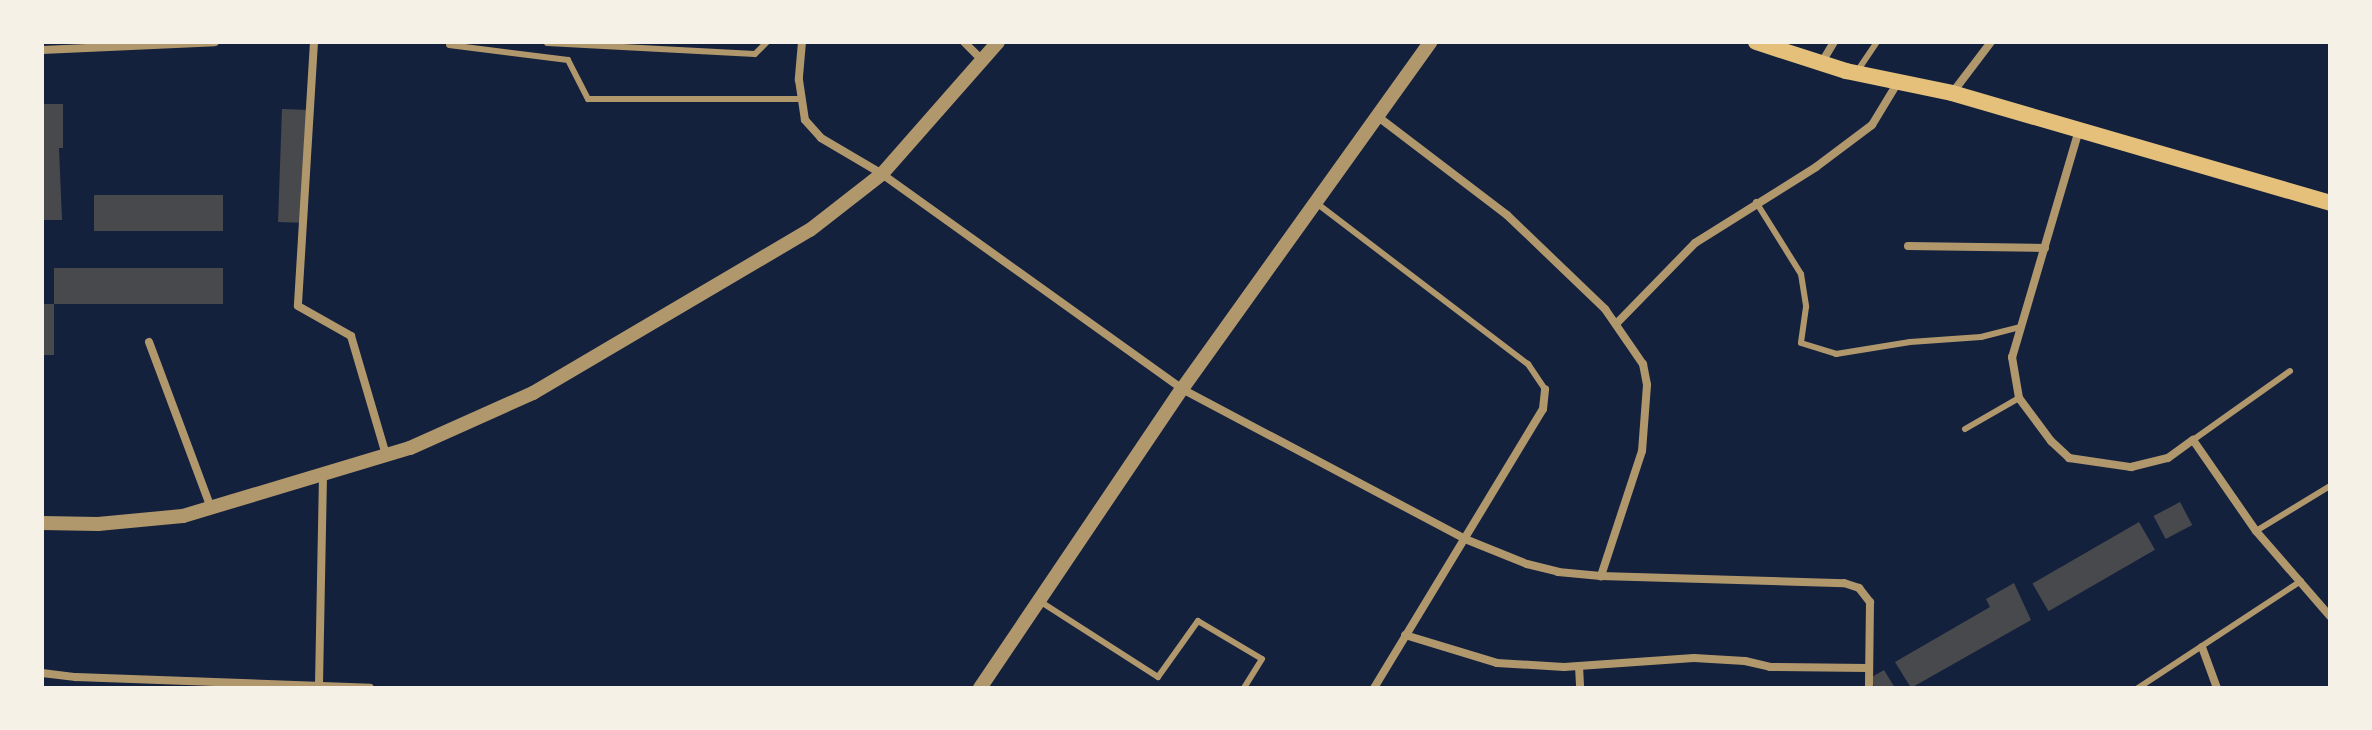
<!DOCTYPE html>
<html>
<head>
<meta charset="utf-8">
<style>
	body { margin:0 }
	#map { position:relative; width:2372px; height:730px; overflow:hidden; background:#14213d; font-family:"Work Sans",sans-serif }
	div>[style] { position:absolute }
	.building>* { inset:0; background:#48494c; transform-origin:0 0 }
	.service>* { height:6px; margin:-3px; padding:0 3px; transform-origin:3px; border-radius:3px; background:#b1986c }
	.minor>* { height:8px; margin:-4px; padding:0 4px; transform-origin:4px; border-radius:4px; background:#b1986c }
	.tertiary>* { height:14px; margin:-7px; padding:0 7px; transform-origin:7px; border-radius:7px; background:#b1986c }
	.secondary>* { height:16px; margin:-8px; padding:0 8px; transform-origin:8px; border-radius:8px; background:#e5c07b }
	span { translate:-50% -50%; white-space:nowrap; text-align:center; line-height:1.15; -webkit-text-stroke:6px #f6f1e7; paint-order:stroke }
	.frame { position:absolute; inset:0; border:44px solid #f6f1e7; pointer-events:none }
</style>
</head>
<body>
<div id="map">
	<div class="building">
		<div style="clip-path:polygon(42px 104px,63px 104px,63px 148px,59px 148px,62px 220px,42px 220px)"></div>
		<div style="left:282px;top:109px;width:29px;height:113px;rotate:2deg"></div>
		<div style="left:94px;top:195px;width:129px;height:36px"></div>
		<div style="left:54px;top:268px;width:169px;height:36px"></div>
		<div style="left:42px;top:304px;width:12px;height:51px"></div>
		<div style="left:2180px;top:502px;width:26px;height:30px;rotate:62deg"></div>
		<div style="left:2139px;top:522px;width:32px;height:123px;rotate:60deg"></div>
		<div style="clip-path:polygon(2014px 583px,2031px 620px,1911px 688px,1895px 662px,1990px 607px,1986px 599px)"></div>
		<div style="clip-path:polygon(1884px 670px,1895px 688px,1875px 688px,1870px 678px)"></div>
	</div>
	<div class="service">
		<div style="left:547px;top:43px;width:208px;rotate:3deg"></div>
		<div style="left:755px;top:54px;width:17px;rotate:-45deg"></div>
		<div style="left:449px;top:45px;width:120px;rotate:7.2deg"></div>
		<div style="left:568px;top:60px;width:44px;rotate:62.9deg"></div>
		<div style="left:588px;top:99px;width:214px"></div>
		<div style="left:1858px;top:70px;width:34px;rotate:-56deg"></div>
		<div style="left:1315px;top:202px;width:268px;rotate:37.3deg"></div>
		<div style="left:1528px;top:364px;width:30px;rotate:56deg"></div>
		<div style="left:1756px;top:202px;width:85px;rotate:58deg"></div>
		<div style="left:1801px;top:274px;width:33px;rotate:81deg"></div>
		<div style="left:1806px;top:307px;width:36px;rotate:98deg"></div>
		<div style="left:1801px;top:343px;width:37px;rotate:17deg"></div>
		<div style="left:1836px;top:354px;width:75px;rotate:-9.2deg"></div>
		<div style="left:1910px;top:342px;width:71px;rotate:-4deg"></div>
		<div style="left:1981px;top:337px;width:40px;rotate:-14.4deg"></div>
		<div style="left:1965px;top:429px;width:62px;rotate:-29.9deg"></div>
		<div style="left:2193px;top:440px;width:119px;rotate:-35.4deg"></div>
		<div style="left:2256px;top:531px;width:87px;rotate:-31.3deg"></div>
		<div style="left:1041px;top:602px;width:139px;rotate:32.7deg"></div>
		<div style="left:1158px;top:677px;width:69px;rotate:-54.5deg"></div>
		<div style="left:1198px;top:621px;width:74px;rotate:30.7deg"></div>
		<div style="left:1262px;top:659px;width:34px;rotate:122deg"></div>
		<div style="left:2138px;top:688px;width:195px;rotate:-33.3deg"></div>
	</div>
	<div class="minor">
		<div style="left:314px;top:42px;width:264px;rotate:93.5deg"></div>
		<div style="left:298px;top:306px;width:61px;rotate:29.5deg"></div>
		<div style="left:351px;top:336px;width:124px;rotate:73.6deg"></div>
		<div style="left:802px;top:42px;width:38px;rotate:95deg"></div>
		<div style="left:799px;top:80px;width:40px;rotate:81.5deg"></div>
		<div style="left:805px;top:120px;width:24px;rotate:48deg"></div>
		<div style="left:821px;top:138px;width:71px;rotate:30.5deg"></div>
		<div style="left:882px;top:174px;width:369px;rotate:35.6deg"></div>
		<div style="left:1182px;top:389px;width:320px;rotate:27.9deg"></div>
		<div style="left:1465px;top:539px;width:67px;rotate:22deg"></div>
		<div style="left:1527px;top:564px;width:32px;rotate:14deg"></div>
		<div style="left:1558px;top:572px;width:43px;rotate:5.3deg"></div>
		<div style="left:1601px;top:576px;width:243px;rotate:1.7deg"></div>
		<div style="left:1844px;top:583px;width:16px;rotate:18deg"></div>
		<div style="left:1859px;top:588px;width:18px;rotate:52deg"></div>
		<div style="left:1870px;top:602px;width:86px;rotate:90.7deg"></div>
		<div style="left:964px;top:42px;width:25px;rotate:45deg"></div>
		<div style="left:42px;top:50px;width:173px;rotate:-2.6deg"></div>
		<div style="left:1822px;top:62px;width:23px;rotate:-59deg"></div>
		<div style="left:1953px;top:92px;width:63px;rotate:-52.8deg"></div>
		<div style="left:1377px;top:116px;width:163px;rotate:37.3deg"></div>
		<div style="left:1507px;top:215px;width:136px;rotate:43.8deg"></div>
		<div style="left:1605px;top:309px;width:67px;rotate:55.4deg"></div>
		<div style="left:1643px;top:364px;width:21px;rotate:79deg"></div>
		<div style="left:1647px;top:385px;width:66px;rotate:94.3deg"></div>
		<div style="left:1642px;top:451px;width:132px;rotate:108.2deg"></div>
		<div style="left:2079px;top:130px;width:237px;rotate:106.4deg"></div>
		<div style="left:2012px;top:357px;width:42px;rotate:80.3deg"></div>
		<div style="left:2019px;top:398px;width:54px;rotate:53.3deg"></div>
		<div style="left:2051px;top:441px;width:25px;rotate:43deg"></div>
		<div style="left:2069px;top:458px;width:63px;rotate:8.3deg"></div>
		<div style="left:2131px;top:467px;width:38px;rotate:-14deg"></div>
		<div style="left:2168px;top:458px;width:31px;rotate:-36deg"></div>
		<div style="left:2193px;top:440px;width:111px;rotate:55.3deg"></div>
		<div style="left:2256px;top:531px;width:113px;rotate:49deg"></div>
		<div style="left:1908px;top:246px;width:137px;rotate:0.8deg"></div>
		<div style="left:1616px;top:324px;width:113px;rotate:-45.7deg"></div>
		<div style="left:1695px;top:243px;width:143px;rotate:-32.1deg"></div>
		<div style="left:1816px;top:167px;width:70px;rotate:-36.9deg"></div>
		<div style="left:1872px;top:125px;width:50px;rotate:-58.8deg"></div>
		<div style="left:149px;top:342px;width:177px;rotate:69.5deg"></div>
		<div style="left:1405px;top:635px;width:96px;rotate:16.9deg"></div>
		<div style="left:1497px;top:663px;width:67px;rotate:3.4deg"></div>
		<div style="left:1564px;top:667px;width:130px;rotate:-4deg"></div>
		<div style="left:1694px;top:658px;width:51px;rotate:3.4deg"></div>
		<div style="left:1745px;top:661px;width:26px;rotate:13deg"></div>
		<div style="left:1770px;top:667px;width:98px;rotate:0.6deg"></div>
		<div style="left:2202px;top:647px;width:44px;rotate:69.9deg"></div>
		<div style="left:1579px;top:666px;width:22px;rotate:87deg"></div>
		<div style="left:42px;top:673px;width:34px;rotate:7deg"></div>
		<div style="left:76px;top:677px;width:294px;rotate:2.1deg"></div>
		<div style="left:319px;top:684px;width:209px;rotate:-88.9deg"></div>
		<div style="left:1374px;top:688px;width:326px;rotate:-58.8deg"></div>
		<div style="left:1543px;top:409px;width:20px;rotate:-84deg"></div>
	</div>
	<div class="tertiary">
		<div style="left:42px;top:523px;width:56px;rotate:1deg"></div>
		<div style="left:98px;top:524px;width:85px;rotate:-5.4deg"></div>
		<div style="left:183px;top:516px;width:237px;rotate:-16.7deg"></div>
		<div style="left:410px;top:448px;width:135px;rotate:-24.1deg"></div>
		<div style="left:533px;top:393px;width:321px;rotate:-30.5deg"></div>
		<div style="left:810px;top:230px;width:91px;rotate:-37.9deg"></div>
		<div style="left:882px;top:174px;width:176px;rotate:-48.7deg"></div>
		<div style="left:980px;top:688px;width:361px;rotate:-56deg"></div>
		<div style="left:1182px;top:389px;width:427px;rotate:-54.4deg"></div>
	</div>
	<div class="secondary">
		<div style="left:1756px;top:42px;width:95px;rotate:17.9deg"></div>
		<div style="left:1846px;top:71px;width:108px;rotate:11.7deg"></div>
		<div style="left:1952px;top:93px;width:394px;rotate:16.2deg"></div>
	</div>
	<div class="frame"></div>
</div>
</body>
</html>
